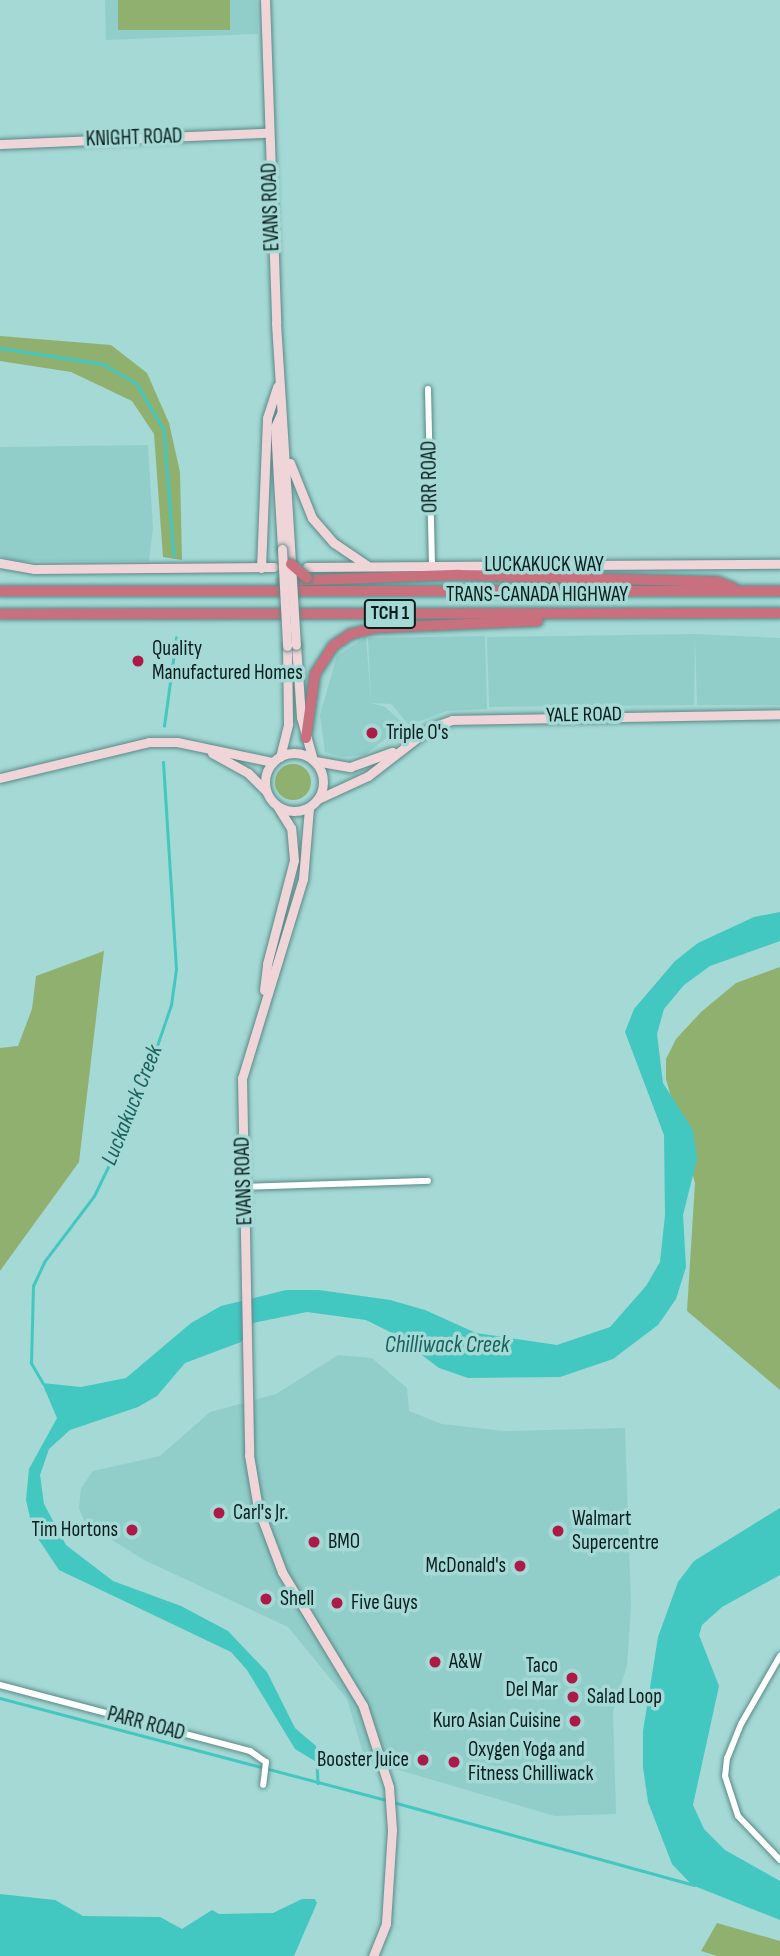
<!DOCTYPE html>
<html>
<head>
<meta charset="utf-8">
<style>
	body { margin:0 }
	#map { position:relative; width:780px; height:1956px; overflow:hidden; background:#a5d9d5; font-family:"Sofia Sans Condensed",sans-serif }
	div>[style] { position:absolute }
	.built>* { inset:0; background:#91ceca }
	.green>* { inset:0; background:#8fb06f; transform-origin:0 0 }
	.round { border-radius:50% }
	.water>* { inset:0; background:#43c7c1 }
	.stream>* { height:2.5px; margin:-1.25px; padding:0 1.25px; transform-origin:1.25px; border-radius:1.25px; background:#43c7c1 }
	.roads { filter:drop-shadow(0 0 2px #598a87) drop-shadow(0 0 2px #598a87) }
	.street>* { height:6px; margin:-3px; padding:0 3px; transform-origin:3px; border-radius:3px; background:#fff }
	.secondary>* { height:9px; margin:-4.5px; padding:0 4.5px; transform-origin:4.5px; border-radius:4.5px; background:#efd4d8 }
	.secondary>.ring { margin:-4.5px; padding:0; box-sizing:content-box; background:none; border:9px solid #efd4d8; border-radius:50% }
	.highway>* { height:10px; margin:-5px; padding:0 5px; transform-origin:5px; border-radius:5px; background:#c9707e }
	.bridges { filter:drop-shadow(0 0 2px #598a87) drop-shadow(0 0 2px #598a87) }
	.secondary-bridge>* { height:9px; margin:-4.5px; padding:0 4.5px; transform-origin:4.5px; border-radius:4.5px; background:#efd4d8 }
	.highway-bridge>* { height:10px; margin:-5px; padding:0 5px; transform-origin:5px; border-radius:5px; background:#c9707e }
	.dots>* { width:19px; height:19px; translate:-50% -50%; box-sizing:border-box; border:4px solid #a5d9d5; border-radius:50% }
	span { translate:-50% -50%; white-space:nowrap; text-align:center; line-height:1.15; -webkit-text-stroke:7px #a5d9d5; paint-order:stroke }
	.shield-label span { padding:2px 5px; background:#a5d9d5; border:2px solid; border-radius:5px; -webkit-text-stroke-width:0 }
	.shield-label { font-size:19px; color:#081d1c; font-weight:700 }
	.street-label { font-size:21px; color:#081d1c }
	.poi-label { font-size:21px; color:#081d1c }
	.left { translate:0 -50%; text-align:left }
	.right { translate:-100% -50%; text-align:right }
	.water-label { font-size:23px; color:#19615d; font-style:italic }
</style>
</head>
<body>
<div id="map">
	<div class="built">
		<div style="clip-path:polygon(105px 0,257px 0,258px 34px,106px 40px)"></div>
		<div style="clip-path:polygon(148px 445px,153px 528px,149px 561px,18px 561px,0 556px,0 447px)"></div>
		<div style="clip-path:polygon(695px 634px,780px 638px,780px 705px,697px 705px,695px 638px,694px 705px,489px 707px,487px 637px)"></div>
		<div style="clip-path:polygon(485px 636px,487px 709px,447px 711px,409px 725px,391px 704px,371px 703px,385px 707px,404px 724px,365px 755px,342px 757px,325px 752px,320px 715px,337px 656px,366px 637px,371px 702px,368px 638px)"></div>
		<div style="clip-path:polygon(338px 1355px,372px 1358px,407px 1388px,409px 1411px,442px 1424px,504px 1431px,625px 1428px,631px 1606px,627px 1666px,613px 1711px,616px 1814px,555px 1816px,365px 1760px,347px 1699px,288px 1627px,144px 1560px,85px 1523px,79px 1508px,81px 1488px,93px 1471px,160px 1456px,210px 1412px,276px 1394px)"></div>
	</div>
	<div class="green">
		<div style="left:118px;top:0;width:112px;height:30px"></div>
		<div style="clip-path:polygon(0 336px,111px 345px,147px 373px,169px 423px,180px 472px,182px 560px,163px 557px,154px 434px,132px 401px,71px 372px,0 361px)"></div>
		<div class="round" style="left:275px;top:764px;width:36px;height:36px"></div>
		<div style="clip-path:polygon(104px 951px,79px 1162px,0 1271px,0 1048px,18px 1046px,32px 1009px,36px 976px)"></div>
		<div style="clip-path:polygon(780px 967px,780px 1390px,687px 1311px,695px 1183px,666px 1079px,666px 1059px,676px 1039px,701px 1012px,736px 983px)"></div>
		<div style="clip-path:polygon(717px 1923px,780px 1941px,780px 1956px,717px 1956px,701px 1951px)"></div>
	</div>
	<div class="water">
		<div style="clip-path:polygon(780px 912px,780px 941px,710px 966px,684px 985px,664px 1009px,657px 1034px,663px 1083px,693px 1130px,697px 1159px,683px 1215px,686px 1267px,676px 1299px,658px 1325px,613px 1359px,560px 1377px,468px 1378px,439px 1368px,394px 1334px,366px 1320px,307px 1312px,253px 1323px,241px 1342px,185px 1363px,157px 1396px,138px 1407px,70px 1430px,49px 1449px,40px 1475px,44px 1504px,66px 1545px,113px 1581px,181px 1606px,228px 1631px,267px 1672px,295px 1728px,316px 1746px,318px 1763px,295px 1749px,247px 1670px,231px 1652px,59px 1570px,33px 1531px,26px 1500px,29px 1469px,57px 1418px,42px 1383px,81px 1387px,126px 1378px,191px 1323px,221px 1306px,286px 1290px,319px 1290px,390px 1300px,425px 1310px,476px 1333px,557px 1345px,610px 1327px,646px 1286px,660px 1262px,665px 1215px,664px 1135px,625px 1032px,634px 1009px,675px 961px,698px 943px,754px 917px)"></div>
		<div style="clip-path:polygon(780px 1508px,780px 1575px,722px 1607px,702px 1625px,699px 1635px,719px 1686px,693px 1805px,704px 1829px,725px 1850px,780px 1881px,780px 1920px,692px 1885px,672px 1864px,648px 1802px,643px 1767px,643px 1731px,658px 1637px,678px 1582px,694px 1561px)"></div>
		<div style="clip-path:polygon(0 1894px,55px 1900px,83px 1916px,160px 1917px,182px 1929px,212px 1910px,219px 1914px,273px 1913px,302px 1899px,315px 1899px,317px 1903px,294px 1956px,0 1956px)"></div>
	</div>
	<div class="stream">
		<div style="left:0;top:348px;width:104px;rotate:8.8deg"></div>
		<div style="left:103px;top:364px;width:39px;rotate:30deg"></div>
		<div style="left:137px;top:384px;width:53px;rotate:59.6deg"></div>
		<div style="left:164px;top:430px;width:126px;rotate:85.5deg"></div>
		<div style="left:164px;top:726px;width:89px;rotate:-82.2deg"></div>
		<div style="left:43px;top:1384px;width:24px;rotate:-120deg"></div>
		<div style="left:31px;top:1363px;width:77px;rotate:-88.5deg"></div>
		<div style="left:33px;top:1286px;width:26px;rotate:-65deg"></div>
		<div style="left:44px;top:1262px;width:83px;rotate:-52.9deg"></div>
		<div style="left:94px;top:1196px;width:92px;rotate:-64.3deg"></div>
		<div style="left:134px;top:1113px;width:114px;rotate:-71.1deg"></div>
		<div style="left:171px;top:1005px;width:36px;rotate:-82deg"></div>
		<div style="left:176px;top:969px;width:207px;rotate:-93.6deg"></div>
		<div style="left:0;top:1698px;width:400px;rotate:14.8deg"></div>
		<div style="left:317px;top:1762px;width:21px;rotate:87deg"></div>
		<div style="left:393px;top:1802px;width:312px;rotate:15.4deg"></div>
	</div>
	<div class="roads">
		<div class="street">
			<div style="left:428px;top:389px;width:177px;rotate:88.7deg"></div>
			<div style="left:244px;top:1187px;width:184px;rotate:-1.9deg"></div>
			<div style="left:780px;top:1656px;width:78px;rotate:119.8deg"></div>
			<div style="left:741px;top:1724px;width:37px;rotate:112deg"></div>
			<div style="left:727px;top:1758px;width:18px;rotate:96deg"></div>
			<div style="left:725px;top:1776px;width:42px;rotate:72deg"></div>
			<div style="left:738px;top:1816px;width:61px;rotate:46.3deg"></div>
			<div style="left:0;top:1685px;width:259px;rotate:14.8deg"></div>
			<div style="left:250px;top:1751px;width:19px;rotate:35deg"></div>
			<div style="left:266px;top:1762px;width:23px;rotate:97deg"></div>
		</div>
		<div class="secondary">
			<div style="left:265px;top:0;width:323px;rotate:88deg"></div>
			<div style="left:276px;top:323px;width:241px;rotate:86.4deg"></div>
			<div style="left:0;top:144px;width:268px;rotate:-2.4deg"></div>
			<div style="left:281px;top:414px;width:14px;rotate:115deg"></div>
			<div style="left:275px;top:427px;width:122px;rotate:86.7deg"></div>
			<div style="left:290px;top:463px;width:59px;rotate:68.2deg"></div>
			<div style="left:312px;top:518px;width:33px;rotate:49deg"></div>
			<div style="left:334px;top:543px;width:40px;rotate:34deg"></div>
			<div style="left:0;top:563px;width:35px;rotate:10deg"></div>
			<div style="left:34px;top:569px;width:240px;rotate:-0.5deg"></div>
			<div style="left:307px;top:567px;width:473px;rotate:-0.4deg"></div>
			<div style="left:261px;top:568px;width:150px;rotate:-87.7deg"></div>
			<div style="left:267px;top:418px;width:33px;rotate:-72deg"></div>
			<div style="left:296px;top:645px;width:72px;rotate:86deg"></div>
			<div style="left:301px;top:717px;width:45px;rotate:74.4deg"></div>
			<div class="ring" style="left:265px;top:753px;width:49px;height:49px"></div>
			<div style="left:212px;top:753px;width:41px;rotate:29.1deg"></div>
			<div style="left:248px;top:773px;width:25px;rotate:45deg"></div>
			<div style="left:280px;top:757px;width:34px;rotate:-76deg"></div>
			<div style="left:288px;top:724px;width:78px;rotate:-90.7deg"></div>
			<div style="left:315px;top:761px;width:36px;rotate:10deg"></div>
			<div style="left:350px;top:767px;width:45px;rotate:-19.7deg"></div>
			<div style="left:0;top:778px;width:153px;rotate:-13.6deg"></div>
			<div style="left:149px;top:742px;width:28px"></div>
			<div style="left:177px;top:742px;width:98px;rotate:11.8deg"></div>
			<div style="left:318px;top:799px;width:55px;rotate:-24.7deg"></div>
			<div style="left:368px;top:776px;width:78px;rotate:-37.7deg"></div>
			<div style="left:430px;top:728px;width:23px;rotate:-20deg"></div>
			<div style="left:452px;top:720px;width:328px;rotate:-1deg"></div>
			<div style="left:309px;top:808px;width:71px;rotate:94.8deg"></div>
			<div style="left:303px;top:879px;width:208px;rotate:107deg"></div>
			<div style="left:242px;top:1078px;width:377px;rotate:88.9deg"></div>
			<div style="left:249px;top:1455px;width:54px;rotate:80.4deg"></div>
			<div style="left:258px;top:1508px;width:68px;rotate:69.4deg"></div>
			<div style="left:282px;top:1572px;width:157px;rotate:58.8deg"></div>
			<div style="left:363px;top:1706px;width:85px;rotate:72.2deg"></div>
			<div style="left:389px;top:1787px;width:43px;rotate:86deg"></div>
			<div style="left:392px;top:1830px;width:94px;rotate:93.7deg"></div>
			<div style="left:386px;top:1924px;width:35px;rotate:112deg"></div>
			<div style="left:264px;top:990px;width:26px;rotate:-83deg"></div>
			<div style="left:267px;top:964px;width:107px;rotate:-75.4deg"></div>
			<div style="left:294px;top:860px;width:32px;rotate:-95deg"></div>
			<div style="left:291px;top:828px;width:25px;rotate:-122deg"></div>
		</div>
		<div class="highway">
			<div style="left:283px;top:581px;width:176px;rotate:-2deg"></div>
			<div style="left:459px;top:575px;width:259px;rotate:1.5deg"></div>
			<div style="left:718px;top:582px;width:17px;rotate:21deg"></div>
			<div style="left:0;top:591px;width:780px"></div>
			<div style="left:0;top:614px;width:780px;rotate:-0.07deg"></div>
			<div style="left:306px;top:738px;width:65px;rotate:-82deg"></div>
			<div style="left:315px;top:674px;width:33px;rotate:-57deg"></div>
			<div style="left:333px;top:646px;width:22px;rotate:-34deg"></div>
			<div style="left:351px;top:634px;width:25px;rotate:-14deg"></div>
			<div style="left:375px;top:628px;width:163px;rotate:-2.5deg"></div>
		</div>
	</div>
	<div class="bridges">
		<div class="secondary-bridge">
			<div style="left:282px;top:549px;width:97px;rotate:87deg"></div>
			<div style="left:291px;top:564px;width:81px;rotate:86.5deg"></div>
		</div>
		<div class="highway-bridge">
			<div style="left:291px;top:564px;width:21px;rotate:41deg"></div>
		</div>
	</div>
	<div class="dots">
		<div style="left:138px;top:661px;background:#ad1a47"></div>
		<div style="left:372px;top:733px;background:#ad1a47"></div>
		<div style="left:219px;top:1513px;background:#ad1a47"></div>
		<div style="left:132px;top:1530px;background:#ad1a47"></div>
		<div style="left:558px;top:1531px;background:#ad1a47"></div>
		<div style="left:314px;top:1542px;background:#ad1a47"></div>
		<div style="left:520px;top:1566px;background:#ad1a47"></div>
		<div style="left:266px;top:1599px;background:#ad1a47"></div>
		<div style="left:337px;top:1603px;background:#ad1a47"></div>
		<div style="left:435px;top:1662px;background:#ad1a47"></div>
		<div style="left:572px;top:1678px;background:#ad1a47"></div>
		<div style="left:573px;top:1697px;background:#ad1a47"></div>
		<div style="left:575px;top:1721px;background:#ad1a47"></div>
		<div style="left:423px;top:1760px;background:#ad1a47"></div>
		<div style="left:454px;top:1762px;background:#ad1a47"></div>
	</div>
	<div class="shield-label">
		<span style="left:390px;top:614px">TCH 1</span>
	</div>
	<div class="street-label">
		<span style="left:134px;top:138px;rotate:-2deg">KNIGHT ROAD</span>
		<span style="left:271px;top:207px;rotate:-92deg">EVANS ROAD</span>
		<span style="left:430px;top:477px;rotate:-91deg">ORR ROAD</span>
		<span style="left:544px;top:565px">LUCKAKUCK WAY</span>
		<span style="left:537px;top:595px">TRANS-CANADA HIGHWAY</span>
		<span style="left:584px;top:715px;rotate:-1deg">YALE ROAD</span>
		<span style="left:244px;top:1181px;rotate:-92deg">EVANS ROAD</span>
		<span style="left:146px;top:1724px;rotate:15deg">PARR ROAD</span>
	</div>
	<div class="poi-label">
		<span class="left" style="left:152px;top:661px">Quality<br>Manufactured Homes</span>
		<span class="left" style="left:386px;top:733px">Triple O's</span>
		<span class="left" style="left:233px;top:1513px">Carl's Jr.</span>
		<span class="left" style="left:572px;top:1531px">Walmart<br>Supercentre</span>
		<span class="right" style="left:118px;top:1530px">Tim Hortons</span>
		<span class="left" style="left:328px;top:1542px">BMO</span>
		<span class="right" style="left:506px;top:1566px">McDonald's</span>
		<span class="left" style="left:280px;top:1599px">Shell</span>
		<span class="left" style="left:351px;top:1603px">Five Guys</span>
		<span class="left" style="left:449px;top:1662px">A&amp;W</span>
		<span class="right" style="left:558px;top:1678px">Taco<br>Del Mar</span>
		<span class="left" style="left:587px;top:1697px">Salad Loop</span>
		<span class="right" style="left:561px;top:1721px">Kuro Asian Cuisine</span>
		<span class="left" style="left:468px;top:1762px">Oxygen Yoga and<br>Fitness Chilliwack</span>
		<span class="right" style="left:409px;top:1760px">Booster Juice</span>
	</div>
	<div class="water-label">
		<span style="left:132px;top:1105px;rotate:-68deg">Luckakuck Creek</span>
		<span style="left:447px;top:1345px">Chilliwack Creek</span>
	</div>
</div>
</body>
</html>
